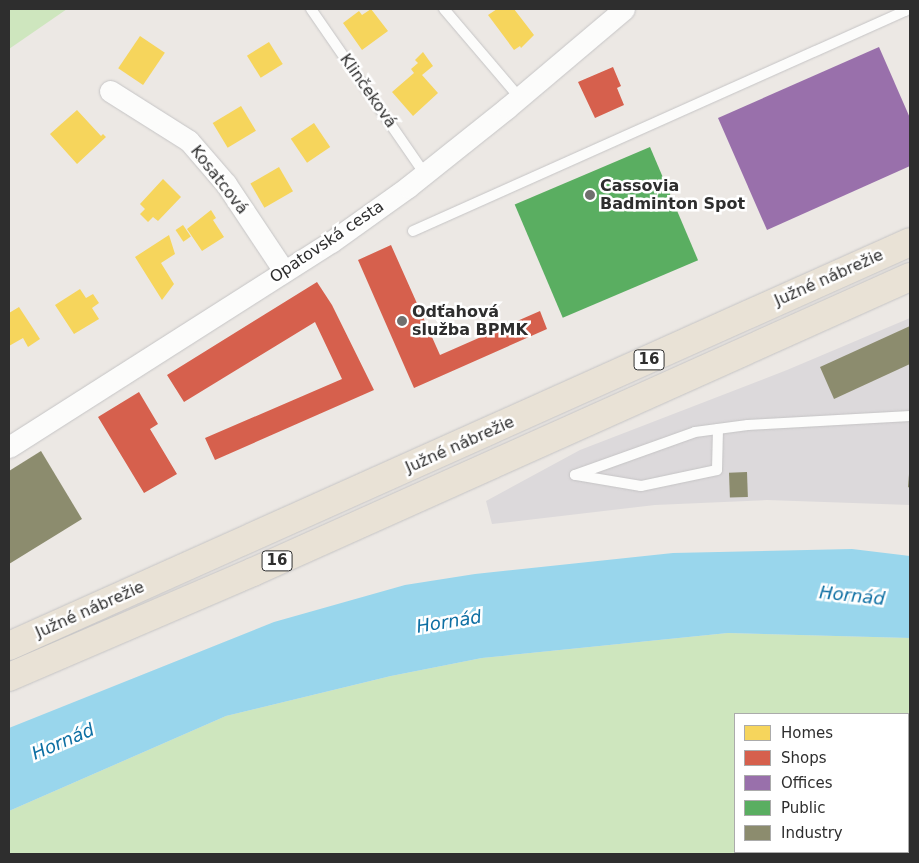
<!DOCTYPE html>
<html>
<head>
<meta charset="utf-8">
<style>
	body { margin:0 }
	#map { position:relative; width:919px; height:863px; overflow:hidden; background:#ece8e4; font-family:"DejaVu Sans",sans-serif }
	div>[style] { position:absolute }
	.industrial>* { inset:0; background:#dcd9db }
	.green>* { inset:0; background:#cee6be }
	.water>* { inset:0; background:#99d6ec }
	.homes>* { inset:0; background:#f6d55c; transform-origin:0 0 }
	.shops>* { inset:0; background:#d6604d }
	.offices>* { inset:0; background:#9970ab }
	.public>* { inset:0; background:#5aae61; transform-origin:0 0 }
	.industry>* { inset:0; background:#8c8c6e; transform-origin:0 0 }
	.roads { filter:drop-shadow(0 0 1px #c5c4c5) drop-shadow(0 0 1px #c5c4c5) }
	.service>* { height:10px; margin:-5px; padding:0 5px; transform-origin:5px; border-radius:5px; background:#fcfcfb }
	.minor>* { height:21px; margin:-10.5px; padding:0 10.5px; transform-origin:10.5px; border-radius:10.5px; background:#fcfcfb }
	.trunk>* { height:28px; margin:-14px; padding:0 14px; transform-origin:14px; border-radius:14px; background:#e9e2d6 }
	.dots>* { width:14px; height:14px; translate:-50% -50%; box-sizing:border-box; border:2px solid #fff; border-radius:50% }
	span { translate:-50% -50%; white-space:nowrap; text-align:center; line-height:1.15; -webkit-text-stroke:5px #fff; paint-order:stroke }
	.shield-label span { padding:1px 4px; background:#fff; border:1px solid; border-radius:4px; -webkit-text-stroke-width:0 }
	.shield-label { font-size:15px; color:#2e2e2e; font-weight:700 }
	.street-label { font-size:16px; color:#2e2e2e }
	.poi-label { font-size:16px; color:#2e2e2e; font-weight:700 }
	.left { translate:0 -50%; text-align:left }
	.water-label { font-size:18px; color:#0d6fa3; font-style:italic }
	.frame { position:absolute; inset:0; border:10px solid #2e2e2e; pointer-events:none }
	.legend { position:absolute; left:734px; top:713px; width:175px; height:140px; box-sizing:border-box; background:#fff; border:1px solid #ababab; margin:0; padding:6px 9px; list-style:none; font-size:15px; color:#2e2e2e }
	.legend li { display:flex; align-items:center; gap:10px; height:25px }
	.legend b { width:25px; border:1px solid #ababab }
</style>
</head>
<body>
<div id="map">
	<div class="industrial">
		<div style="clip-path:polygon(910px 318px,910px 505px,767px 500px,655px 505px,492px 524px,486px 501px,580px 450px,787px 370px)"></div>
	</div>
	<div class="green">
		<div style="clip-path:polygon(9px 9px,67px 9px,9px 49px)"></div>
		<div style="clip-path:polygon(evenodd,728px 633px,910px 638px,910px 854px,9px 854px,9px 811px,226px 716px,391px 676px,482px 658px,728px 633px,735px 714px,908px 714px,908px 852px,735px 852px,735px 714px)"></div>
	</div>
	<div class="water">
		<div style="clip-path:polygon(852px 549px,910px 556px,910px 638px,728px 633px,482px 658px,391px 676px,226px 716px,9px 811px,9px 728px,274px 622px,405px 585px,475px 574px,673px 553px)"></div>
	</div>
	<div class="homes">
		<div style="clip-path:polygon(371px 9px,388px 31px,362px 50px,343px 23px,359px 11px,362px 15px)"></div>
		<div style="clip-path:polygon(497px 9px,514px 9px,534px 35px,521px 48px,520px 46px,514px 50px,488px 15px)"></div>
		<div style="left:140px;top:36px;width:30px;height:39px;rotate:34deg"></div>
		<div style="left:269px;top:42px;width:26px;height:26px;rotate:58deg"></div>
		<div style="clip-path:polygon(423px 52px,433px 66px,422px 75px,438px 93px,413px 116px,392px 92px,414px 73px,411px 69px,418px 63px,415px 60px)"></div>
		<div style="left:241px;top:106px;width:29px;height:33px;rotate:59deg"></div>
		<div style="clip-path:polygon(77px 110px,101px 136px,103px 134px,106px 137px,77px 164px,50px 134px)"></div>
		<div style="left:314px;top:123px;width:29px;height:28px;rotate:56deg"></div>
		<div style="left:279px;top:167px;width:28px;height:33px;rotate:60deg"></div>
		<div style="clip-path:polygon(163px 179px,181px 197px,158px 221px,153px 217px,148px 222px,140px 214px,145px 209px,140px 204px)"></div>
		<div style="clip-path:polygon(211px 210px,216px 218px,213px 220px,224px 237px,202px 251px,187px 229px)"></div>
		<div style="left:183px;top:225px;width:14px;height:9px;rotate:56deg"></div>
		<div style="clip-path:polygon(169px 235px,175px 254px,161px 263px,174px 284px,162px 300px,135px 257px)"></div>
		<div style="clip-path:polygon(80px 289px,86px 298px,93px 294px,99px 303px,92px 308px,99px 319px,74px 334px,55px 305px)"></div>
		<div style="clip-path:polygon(19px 307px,40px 339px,28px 347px,23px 338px,9px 346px,9px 313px)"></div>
	</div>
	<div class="shops">
		<div style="clip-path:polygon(613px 67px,621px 86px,617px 88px,624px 105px,595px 118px,578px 82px)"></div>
		<div style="clip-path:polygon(391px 245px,440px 355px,540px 311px,547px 329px,414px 388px,358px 260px)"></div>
		<div style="clip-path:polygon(317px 282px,332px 305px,374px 390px,215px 460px,205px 438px,342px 379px,315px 322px,184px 402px,167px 375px)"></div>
		<div style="clip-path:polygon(139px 392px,158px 424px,150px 429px,177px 474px,144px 493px,98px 417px)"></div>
	</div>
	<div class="offices">
		<div style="clip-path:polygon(879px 47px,910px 118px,910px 166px,767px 230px,718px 118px)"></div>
	</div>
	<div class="public">
		<div style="left:650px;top:147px;width:123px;height:147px;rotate:67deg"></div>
	</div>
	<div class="industry">
		<div style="clip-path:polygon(910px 326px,910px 364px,834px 399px,820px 367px)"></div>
		<div style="clip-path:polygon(41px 451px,82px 519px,9px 564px,9px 471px)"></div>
		<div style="left:747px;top:472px;width:25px;height:18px;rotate:88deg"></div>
		<div style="clip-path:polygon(909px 474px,910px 474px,910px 488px,908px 487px)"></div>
	</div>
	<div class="roads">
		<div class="service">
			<div style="left:311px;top:9px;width:201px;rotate:55.4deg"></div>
			<div style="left:444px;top:9px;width:116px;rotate:49.6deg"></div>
			<div style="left:413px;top:231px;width:539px;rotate:-24.09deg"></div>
			<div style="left:905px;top:11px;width:2px;rotate:-117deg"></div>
			<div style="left:718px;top:429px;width:41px;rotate:91.4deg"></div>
			<div style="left:717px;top:470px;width:78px;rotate:168.1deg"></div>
			<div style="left:641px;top:486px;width:67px;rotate:-170.5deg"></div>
			<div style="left:575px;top:475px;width:127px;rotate:-19.7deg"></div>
			<div style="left:695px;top:432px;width:53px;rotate:-7.5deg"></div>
			<div style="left:748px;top:425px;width:162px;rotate:-3.2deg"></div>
		</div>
		<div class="minor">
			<div style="left:110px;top:91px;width:93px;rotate:32.3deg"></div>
			<div style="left:189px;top:141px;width:57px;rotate:49.3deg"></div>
			<div style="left:226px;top:184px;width:105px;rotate:56.3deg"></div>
			<div style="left:9px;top:447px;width:382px;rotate:-32.5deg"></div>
			<div style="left:331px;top:242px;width:95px;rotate:-35.5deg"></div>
			<div style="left:408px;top:187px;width:127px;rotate:-38.6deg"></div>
			<div style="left:507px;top:108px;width:153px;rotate:-40.2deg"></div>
		</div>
		<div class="trunk">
			<div style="left:9px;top:646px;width:987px;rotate:-24.15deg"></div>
			<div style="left:9px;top:677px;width:266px;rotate:-23.3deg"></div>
			<div style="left:253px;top:572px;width:720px;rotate:-24.18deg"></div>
		</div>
	</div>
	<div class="dots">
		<div style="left:590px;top:195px;background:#706f6e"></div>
		<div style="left:402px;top:321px;background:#706f6e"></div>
	</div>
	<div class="shield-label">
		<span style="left:649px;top:360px">16</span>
		<span style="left:277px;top:561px">16</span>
	</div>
	<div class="street-label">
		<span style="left:368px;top:91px;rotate:55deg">Klinčeková</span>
		<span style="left:219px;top:180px;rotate:52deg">Kosatcová</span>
		<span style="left:327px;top:242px;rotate:-34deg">Opatovská cesta</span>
		<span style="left:829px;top:278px;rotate:-24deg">Južné nábrežie</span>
		<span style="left:460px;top:445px;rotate:-24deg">Južné nábrežie</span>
		<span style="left:90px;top:610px;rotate:-24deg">Južné nábrežie</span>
	</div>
	<div class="poi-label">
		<span class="left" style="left:600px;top:195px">Cassovia<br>Badminton Spot</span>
		<span class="left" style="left:412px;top:321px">Odťahová<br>služba BPMK</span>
	</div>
	<div class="water-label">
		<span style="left:852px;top:596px;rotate:6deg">Hornád</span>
		<span style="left:449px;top:622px;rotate:-9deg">Hornád</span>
		<span style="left:63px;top:742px;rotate:-23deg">Hornád</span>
	</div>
	<div class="frame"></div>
	<ul class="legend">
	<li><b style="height:14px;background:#f6d55c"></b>Homes</li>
	<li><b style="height:14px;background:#d6604d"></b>Shops</li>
	<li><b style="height:14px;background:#9970ab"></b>Offices</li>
	<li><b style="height:14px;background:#5aae61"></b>Public</li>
	<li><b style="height:14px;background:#8c8c6e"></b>Industry</li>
	</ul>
</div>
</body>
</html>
